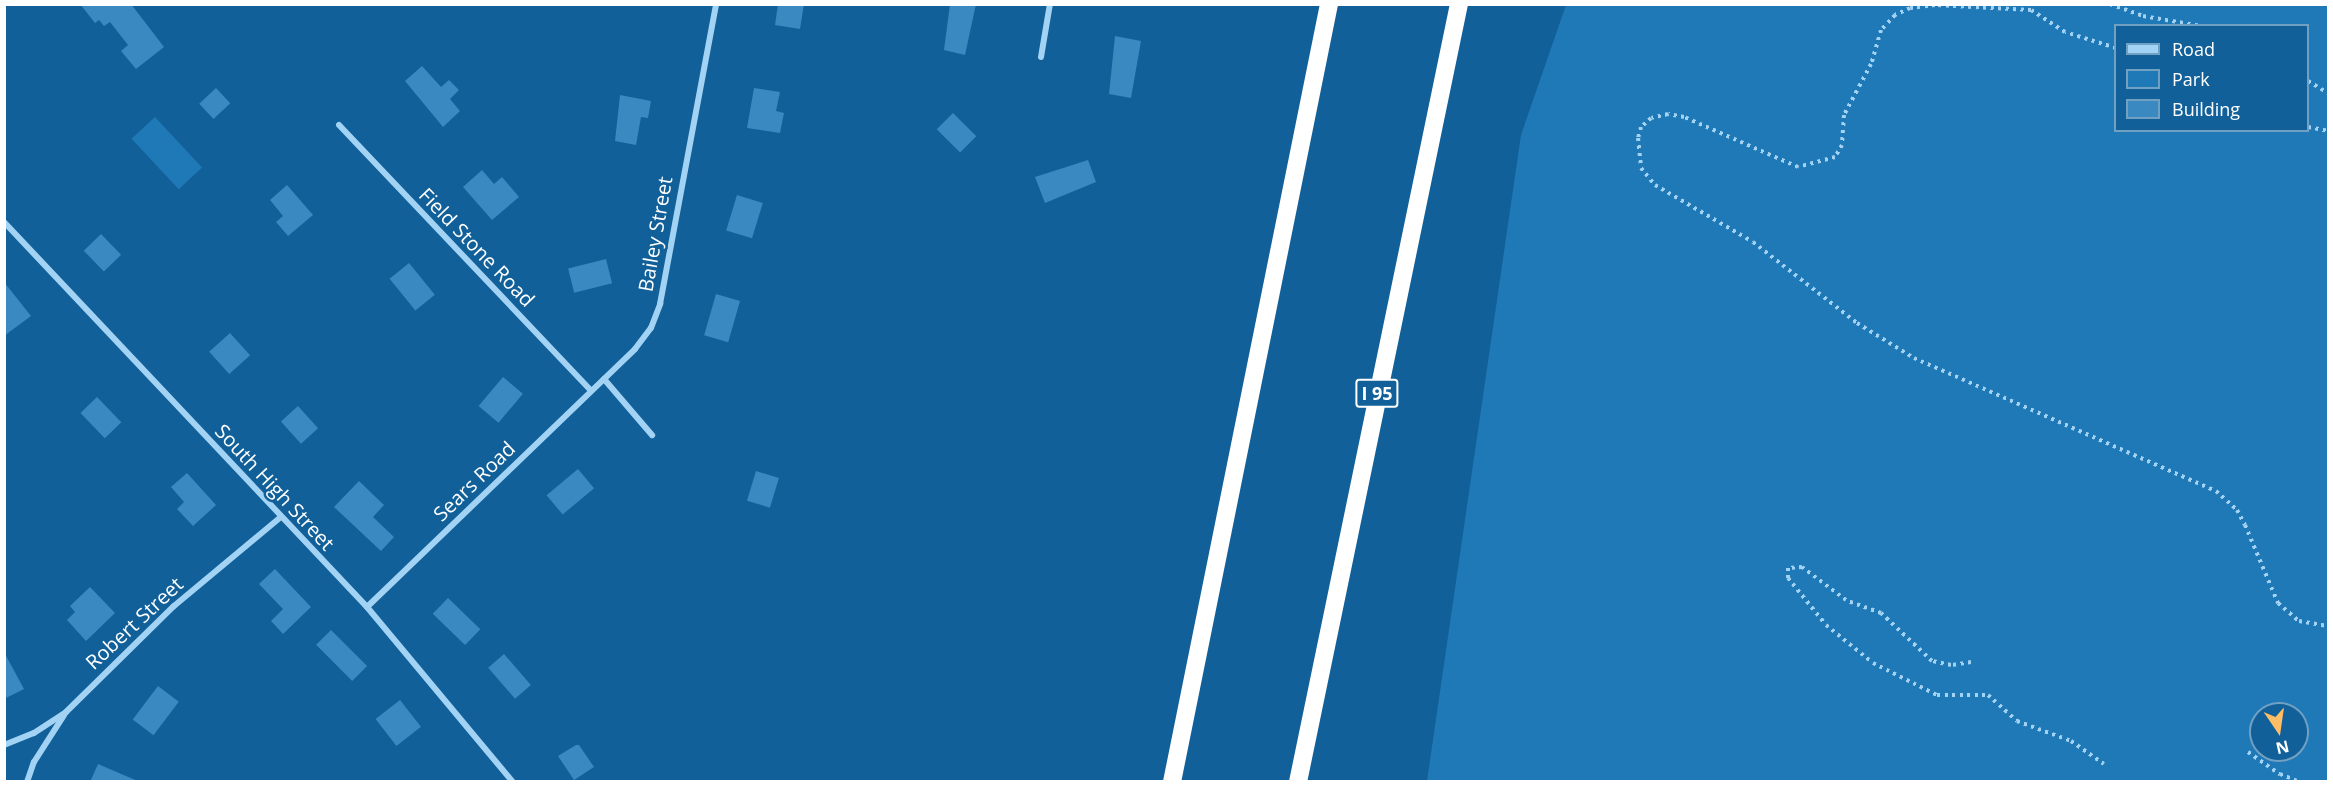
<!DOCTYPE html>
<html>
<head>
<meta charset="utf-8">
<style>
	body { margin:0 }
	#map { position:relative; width:2333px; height:786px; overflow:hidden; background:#116099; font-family:"Open Sans",sans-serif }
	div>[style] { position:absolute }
	.green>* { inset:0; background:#2079b7; transform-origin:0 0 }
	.building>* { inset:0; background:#3a89c1; transform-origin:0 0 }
	.path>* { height:4px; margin-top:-2px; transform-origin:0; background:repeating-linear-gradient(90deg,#a3d3f4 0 3px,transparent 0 7.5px) }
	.street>* { height:6px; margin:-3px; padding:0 3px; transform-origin:3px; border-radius:3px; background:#a3d3f4 }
	.highway>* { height:18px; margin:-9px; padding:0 9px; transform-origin:9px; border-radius:9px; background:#fff }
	span { translate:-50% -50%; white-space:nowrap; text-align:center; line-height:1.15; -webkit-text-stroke:5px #116099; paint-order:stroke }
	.shield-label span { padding:2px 4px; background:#116099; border:2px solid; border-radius:4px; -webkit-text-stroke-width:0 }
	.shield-label { font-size:18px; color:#fff; font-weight:700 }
	.street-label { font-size:20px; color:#fff }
	.frame { position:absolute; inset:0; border:6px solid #fff; pointer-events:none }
	.legend { position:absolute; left:2114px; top:24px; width:195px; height:108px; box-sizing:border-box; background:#116099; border:2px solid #70a0c2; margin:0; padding:8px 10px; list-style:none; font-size:18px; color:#fff }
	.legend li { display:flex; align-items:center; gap:12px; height:30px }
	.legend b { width:30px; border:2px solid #70a0c2 }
	.north { position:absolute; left:2249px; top:702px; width:60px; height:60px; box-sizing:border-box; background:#116099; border:2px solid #70a0c2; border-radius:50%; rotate:167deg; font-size:16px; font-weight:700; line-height:24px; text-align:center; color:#fff }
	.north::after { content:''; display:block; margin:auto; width:21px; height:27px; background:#ffbe66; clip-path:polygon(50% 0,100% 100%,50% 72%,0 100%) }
</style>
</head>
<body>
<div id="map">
	<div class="green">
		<div style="clip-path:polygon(evenodd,1566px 5px,2328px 5px,2328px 781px,1427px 781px,1521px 135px,1566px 5px,2116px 26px,2308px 26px,2308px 130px,2116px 130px,2116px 26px,1566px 5px,2261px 714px,2297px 714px,2297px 750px,2261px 750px,2261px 714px)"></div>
		<div style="left:155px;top:117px;width:69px;height:32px;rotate:47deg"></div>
	</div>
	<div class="building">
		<div style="clip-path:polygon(80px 4px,131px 4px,164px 47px,136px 69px,121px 51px,128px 45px,110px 22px,104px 26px,99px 20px,95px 23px)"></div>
		<div style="clip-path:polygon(778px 4px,804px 4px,800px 29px,775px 25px)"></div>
		<div style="clip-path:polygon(950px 4px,976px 4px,965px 55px,944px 50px)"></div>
		<div style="clip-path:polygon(1115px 36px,1141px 41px,1131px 98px,1109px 94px)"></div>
		<div style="clip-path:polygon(422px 66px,441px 87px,449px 80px,459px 90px,450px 99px,460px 111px,443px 127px,405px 81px)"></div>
		<div style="left:216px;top:88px;width:21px;height:23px;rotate:47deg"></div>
		<div style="clip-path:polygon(754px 88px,780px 92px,776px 111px,784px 113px,780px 133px,747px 128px)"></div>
		<div style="clip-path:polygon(620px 95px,651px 101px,648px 118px,641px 117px,636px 145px,615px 141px)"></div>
		<div style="left:953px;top:113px;width:33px;height:23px;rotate:45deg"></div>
		<div style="clip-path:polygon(1088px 160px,1096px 182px,1045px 203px,1035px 177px)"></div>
		<div style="clip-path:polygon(482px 170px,494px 184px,502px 177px,519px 197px,492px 220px,463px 187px)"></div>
		<div style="clip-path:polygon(287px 185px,313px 215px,288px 236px,276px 222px,283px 216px,270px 200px)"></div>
		<div style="left:737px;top:195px;width:27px;height:37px;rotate:17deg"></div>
		<div style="left:101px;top:234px;width:29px;height:24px;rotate:46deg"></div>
		<div style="left:606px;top:259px;width:25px;height:39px;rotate:76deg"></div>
		<div style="left:409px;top:263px;width:41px;height:25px;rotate:51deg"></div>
		<div style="clip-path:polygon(4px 282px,31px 316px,4px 336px)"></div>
		<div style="left:716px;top:294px;width:25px;height:43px;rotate:16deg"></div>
		<div style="left:230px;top:333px;width:30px;height:28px;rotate:48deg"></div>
		<div style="left:503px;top:377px;width:26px;height:38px;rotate:40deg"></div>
		<div style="left:97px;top:397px;width:35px;height:23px;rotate:46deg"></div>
		<div style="left:298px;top:406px;width:30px;height:23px;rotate:48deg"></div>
		<div style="left:578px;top:469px;width:25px;height:41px;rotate:50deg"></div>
		<div style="left:756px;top:471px;width:24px;height:31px;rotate:17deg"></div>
		<div style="clip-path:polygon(187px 473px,216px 505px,193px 526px,177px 509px,184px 502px,171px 487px)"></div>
		<div style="clip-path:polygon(359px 481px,384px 505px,373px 517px,394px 537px,381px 551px,334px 507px)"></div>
		<div style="clip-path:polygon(275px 569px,311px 607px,283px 634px,271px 621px,283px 609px,259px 584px)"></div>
		<div style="clip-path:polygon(90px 587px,115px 613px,86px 641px,67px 620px,75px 612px,70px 606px)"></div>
		<div style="left:448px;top:598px;width:45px;height:22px;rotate:44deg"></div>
		<div style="left:331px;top:630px;width:51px;height:21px;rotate:45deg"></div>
		<div style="clip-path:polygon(4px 652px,24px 689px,4px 699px)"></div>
		<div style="left:504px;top:654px;width:41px;height:21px;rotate:49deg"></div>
		<div style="left:158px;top:686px;width:26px;height:42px;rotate:37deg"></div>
		<div style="left:400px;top:700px;width:34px;height:31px;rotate:52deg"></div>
		<div style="clip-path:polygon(576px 745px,579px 745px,594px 767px,574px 780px,558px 756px)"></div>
		<div style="clip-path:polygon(98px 764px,140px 782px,90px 782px)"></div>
	</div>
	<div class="path">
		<div style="left:2110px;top:4px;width:35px;rotate:20deg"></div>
		<div style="left:2143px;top:16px;width:59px;rotate:9.8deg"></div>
		<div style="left:2116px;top:48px;width:53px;rotate:-162.6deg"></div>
		<div style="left:2065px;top:32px;width:40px;rotate:-147.1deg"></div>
		<div style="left:2031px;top:10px;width:96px;rotate:-177deg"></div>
		<div style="left:1935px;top:5px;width:25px;rotate:173deg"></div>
		<div style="left:1910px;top:8px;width:17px;rotate:155deg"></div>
		<div style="left:1895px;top:15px;width:21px;rotate:133deg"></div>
		<div style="left:1881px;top:30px;width:35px;rotate:106deg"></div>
		<div style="left:1871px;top:64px;width:58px;rotate:117.9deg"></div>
		<div style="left:1844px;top:115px;width:30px;rotate:94deg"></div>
		<div style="left:1842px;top:145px;width:14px;rotate:120deg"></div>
		<div style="left:1835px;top:157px;width:38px;rotate:165deg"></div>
		<div style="left:1798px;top:167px;width:124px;rotate:-156.3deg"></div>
		<div style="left:1684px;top:117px;width:16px;rotate:-169deg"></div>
		<div style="left:1668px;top:114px;width:17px;rotate:167deg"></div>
		<div style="left:1651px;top:118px;width:13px;rotate:138deg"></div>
		<div style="left:1641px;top:127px;width:11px;rotate:105deg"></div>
		<div style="left:1638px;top:138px;width:30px;rotate:84deg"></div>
		<div style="left:1641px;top:168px;width:22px;rotate:51deg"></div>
		<div style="left:1655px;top:185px;width:113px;rotate:30.2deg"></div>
		<div style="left:1753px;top:242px;width:132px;rotate:37.9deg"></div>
		<div style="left:1857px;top:323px;width:67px;rotate:31.6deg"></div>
		<div style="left:1914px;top:358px;width:330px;rotate:23.8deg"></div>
		<div style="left:2216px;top:491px;width:28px;rotate:42deg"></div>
		<div style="left:2237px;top:510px;width:17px;rotate:62deg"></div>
		<div style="left:2245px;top:525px;width:85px;rotate:67.1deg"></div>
		<div style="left:2278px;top:603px;width:28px;rotate:41deg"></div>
		<div style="left:2299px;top:621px;width:29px;rotate:10deg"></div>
		<div style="left:2308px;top:81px;width:23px;rotate:31deg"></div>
		<div style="left:2308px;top:127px;width:20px;rotate:11deg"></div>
		<div style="left:1971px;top:662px;width:20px;rotate:171deg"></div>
		<div style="left:1951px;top:665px;width:19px;rotate:-168deg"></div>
		<div style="left:1932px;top:661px;width:70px;rotate:-136.7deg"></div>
		<div style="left:1881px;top:613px;width:37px;rotate:-160deg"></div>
		<div style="left:1846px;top:600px;width:55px;rotate:-143.1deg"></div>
		<div style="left:1802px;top:567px;width:14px;rotate:176deg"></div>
		<div style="left:1788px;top:568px;width:10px;rotate:90deg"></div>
		<div style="left:1788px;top:578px;width:60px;rotate:51deg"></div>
		<div style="left:1826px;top:625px;width:60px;rotate:39deg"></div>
		<div style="left:1873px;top:663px;width:72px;rotate:26.6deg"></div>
		<div style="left:1937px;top:695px;width:51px"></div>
		<div style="left:1988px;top:695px;width:39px;rotate:42deg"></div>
		<div style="left:2017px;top:721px;width:58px;rotate:20.3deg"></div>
		<div style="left:2071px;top:741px;width:40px;rotate:34.9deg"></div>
		<div style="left:2248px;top:752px;width:39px;rotate:35deg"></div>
		<div style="left:2280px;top:774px;width:22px;rotate:22deg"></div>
	</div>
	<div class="street">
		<div style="left:1041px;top:57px;width:54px;rotate:-80.4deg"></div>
		<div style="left:339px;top:125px;width:366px;rotate:46.5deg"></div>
		<div style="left:4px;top:222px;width:529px;rotate:46.68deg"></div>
		<div style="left:367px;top:607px;width:228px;rotate:50.2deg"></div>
		<div style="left:604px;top:379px;width:74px;rotate:49.4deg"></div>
		<div style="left:367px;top:607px;width:372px;rotate:-43.9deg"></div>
		<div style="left:635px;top:349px;width:26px;rotate:-53deg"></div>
		<div style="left:651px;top:328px;width:26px;rotate:-69deg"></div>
		<div style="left:660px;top:304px;width:305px;rotate:-79.4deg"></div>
		<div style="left:4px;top:745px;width:32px;rotate:-22deg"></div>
		<div style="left:34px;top:733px;width:38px;rotate:-33deg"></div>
		<div style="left:66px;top:712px;width:151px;rotate:-44.5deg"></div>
		<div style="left:174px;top:606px;width:139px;rotate:-39.8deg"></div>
		<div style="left:27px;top:782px;width:21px;rotate:-71deg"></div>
		<div style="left:34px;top:762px;width:56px;rotate:-57.4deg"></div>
	</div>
	<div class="highway">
		<div style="left:1172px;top:782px;width:794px;rotate:-78.59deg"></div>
		<div style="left:1298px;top:782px;width:794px;rotate:-78.31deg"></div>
	</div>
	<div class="shield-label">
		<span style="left:1377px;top:393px">I 95</span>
	</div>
	<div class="street-label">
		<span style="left:655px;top:234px;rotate:-80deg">Bailey Street</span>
		<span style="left:477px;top:247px;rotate:46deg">Field Stone Road</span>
		<span style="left:474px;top:481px;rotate:-44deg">Sears Road</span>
		<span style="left:275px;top:487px;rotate:47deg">South High Street</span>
		<span style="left:134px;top:623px;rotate:-43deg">Robert Street</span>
	</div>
	<div class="frame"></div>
	<ul class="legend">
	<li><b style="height:8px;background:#a3d3f4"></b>Road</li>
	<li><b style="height:16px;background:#2079b7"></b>Park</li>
	<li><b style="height:16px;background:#3a89c1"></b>Building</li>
	</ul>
	<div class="north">N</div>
</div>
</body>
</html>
